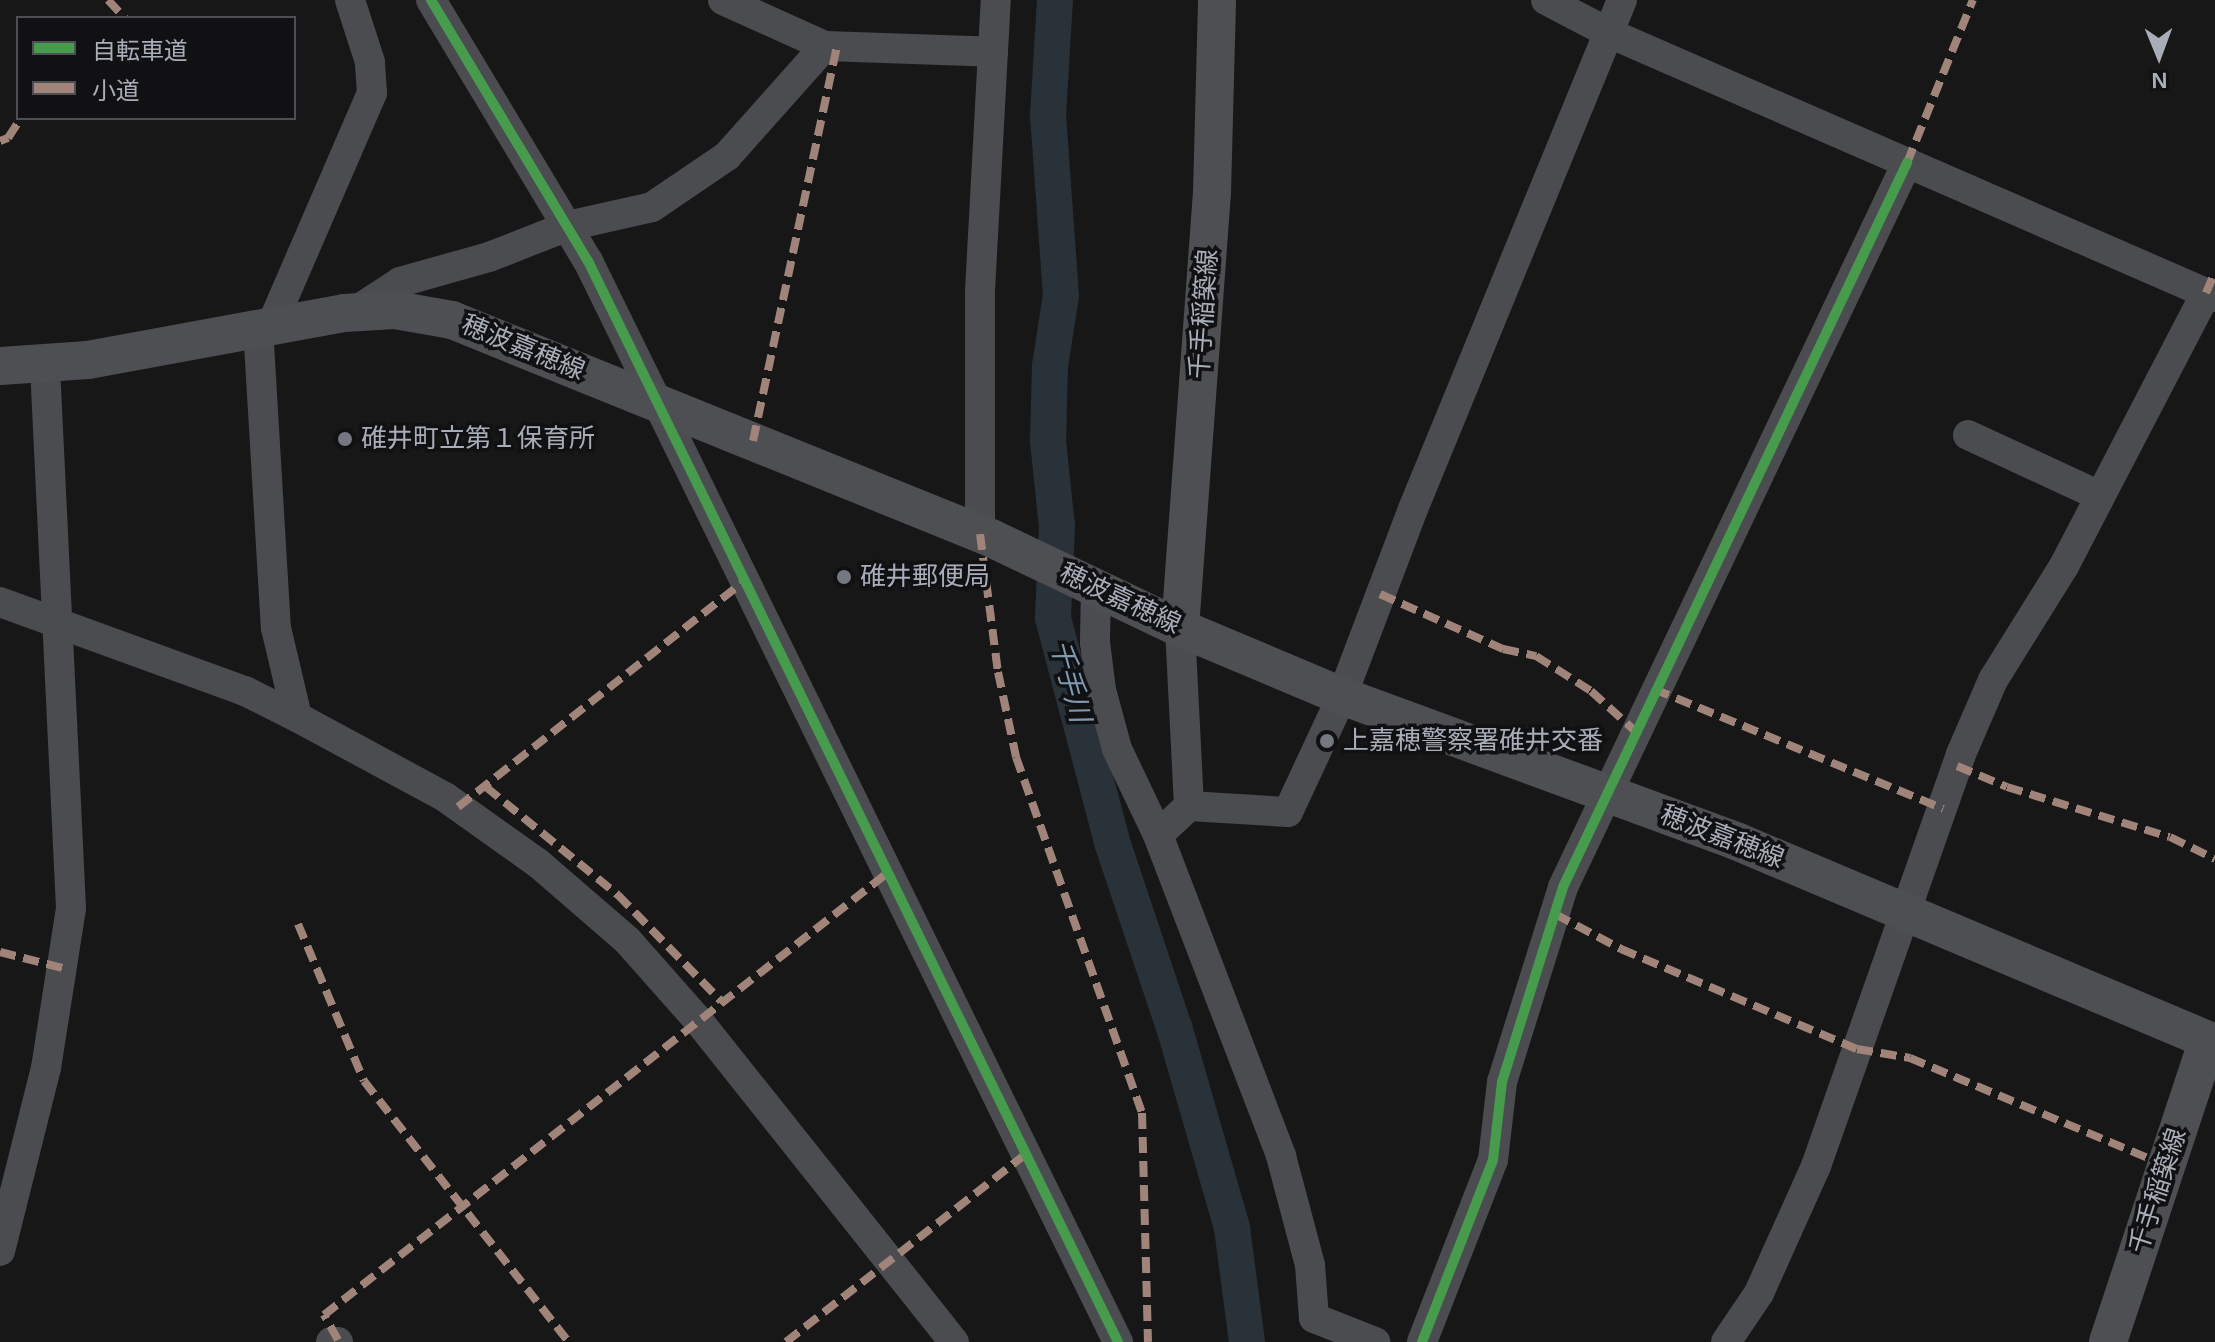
<!DOCTYPE html>
<html>
<head>
<meta charset="utf-8">
<style>
	body { margin:0 }
	#map { position:relative; width:2215px; height:1342px; overflow:hidden; background:#171717; font-family:Arial,"Noto Sans JP",sans-serif }
	div>[style] { position:absolute }
	.river>* { height:36px; margin:-18px; padding:0 18px; transform-origin:18px; border-radius:18px; background:#2a3239 }
	.minor>* { height:30px; margin:-15px; padding:0 15px; transform-origin:15px; border-radius:15px; background:#4b4c50 }
	.major>* { height:38px; margin:-19px; padding:0 19px; transform-origin:19px; border-radius:19px; background:#4d4f52 }
	.quiet>* { height:8px; margin-top:-4px; transform-origin:0; background:repeating-linear-gradient(90deg,#a18479 0 16px,transparent 0 24px) }
	.cycleway>* { height:10px; margin:-5px; padding:0 5px; transform-origin:5px; border-radius:5px; background:#469c4c }
	.dots>* { width:22px; height:22px; translate:-50% -50%; box-sizing:border-box; border:4px solid #111113; border-radius:50% }
	span { translate:-50% -50%; white-space:nowrap; text-align:center; line-height:1.15; -webkit-text-stroke:7px #111113; paint-order:stroke }
	.street-label { font-size:26px; color:#a8adb8 }
	.poi-label { font-size:26px; color:#a8adb8 }
	.left { translate:0 -50%; text-align:left }
	.water-label { font-size:28px; color:#7f9bb3; font-style:italic }
	.legend { position:absolute; left:16px; top:16px; width:280px; height:104px; box-sizing:border-box; background:#111113; border:2px solid #4d4f55; margin:0; padding:10px 14px; list-style:none; font-size:24px; color:#a8adb8 }
	.legend li { display:flex; align-items:center; gap:16px; height:40px }
	.legend b { width:40px; border:2px solid #4d4f55 }
	.north { position:absolute; left:2119px; top:16px; width:80px; height:80px; -webkit-text-stroke:6px #111113; paint-order:stroke; rotate:179deg; font-size:22px; font-weight:700; line-height:32px; text-align:center; color:#a8adb8 }
	.north::after { content:''; display:block; margin:auto; width:28px; height:36px; background:#a8adb8; clip-path:polygon(50% 0,100% 100%,50% 72%,0 100%) }
</style>
</head>
<body>
<div id="map">
	<div class="river">
		<div style="left:1055px;top:0;width:115px;rotate:93.5deg"></div>
		<div style="left:1048px;top:115px;width:180px;rotate:85.9deg"></div>
		<div style="left:1061px;top:295px;width:72px;rotate:98.8deg"></div>
		<div style="left:1050px;top:366px;width:75px;rotate:91.5deg"></div>
		<div style="left:1048px;top:441px;width:85px;rotate:84deg"></div>
		<div style="left:1057px;top:526px;width:92px;rotate:92.5deg"></div>
		<div style="left:1053px;top:618px;width:232px;rotate:75.2deg"></div>
		<div style="left:1112px;top:842px;width:198px;rotate:71.5deg"></div>
		<div style="left:1175px;top:1030px;width:206px;rotate:73.9deg"></div>
		<div style="left:1232px;top:1228px;width:115px;rotate:82.5deg"></div>
	</div>
	<div class="minor">
		<div style="left:431px;top:0;width:305px;rotate:59deg"></div>
		<div style="left:588px;top:261px;width:1204px;rotate:63.88deg"></div>
		<div style="left:723px;top:0;width:112px;rotate:24.3deg"></div>
		<div style="left:825px;top:46px;width:168px;rotate:2deg"></div>
		<div style="left:1546px;top:0;width:71px;rotate:27.6deg"></div>
		<div style="left:1609px;top:33px;width:661px;rotate:23.54deg"></div>
		<div style="left:354px;top:312px;width:55px;rotate:-33.1deg"></div>
		<div style="left:400px;top:282px;width:92px;rotate:-15.7deg"></div>
		<div style="left:489px;top:257px;width:85px;rotate:-21.4deg"></div>
		<div style="left:568px;top:226px;width:86px;rotate:-12.7deg"></div>
		<div style="left:652px;top:207px;width:91px;rotate:-34.2deg"></div>
		<div style="left:727px;top:156px;width:147px;rotate:-48.3deg"></div>
		<div style="left:272px;top:324px;width:252px;rotate:-66.6deg"></div>
		<div style="left:372px;top:93px;width:31px;rotate:-94deg"></div>
		<div style="left:370px;top:62px;width:65px;rotate:-107.9deg"></div>
		<div style="left:258px;top:327px;width:302px;rotate:86.6deg"></div>
		<div style="left:276px;top:628px;width:91px;rotate:76.7deg"></div>
		<div style="left:1968px;top:435px;width:145px;rotate:24.8deg"></div>
		<div style="left:980px;top:534px;width:243px;rotate:-90deg"></div>
		<div style="left:980px;top:291px;width:291px;rotate:-86.9deg"></div>
		<div style="left:1096px;top:588px;width:54px;rotate:91.1deg"></div>
		<div style="left:1095px;top:642px;width:48px;rotate:82.9deg"></div>
		<div style="left:1101px;top:690px;width:61px;rotate:74.8deg"></div>
		<div style="left:1117px;top:749px;width:95px;rotate:64.5deg"></div>
		<div style="left:0;top:602px;width:261px;rotate:20deg"></div>
		<div style="left:245px;top:691px;width:58px;rotate:26.6deg"></div>
		<div style="left:297px;top:717px;width:168px;rotate:28.4deg"></div>
		<div style="left:445px;top:797px;width:115px;rotate:35.5deg"></div>
		<div style="left:539px;top:864px;width:116px;rotate:40.8deg"></div>
		<div style="left:627px;top:940px;width:106px;rotate:48.5deg"></div>
		<div style="left:697px;top:1019px;width:413px;rotate:51.5deg"></div>
		<div style="left:1180px;top:628px;width:178px;rotate:87.1deg"></div>
		<div style="left:1189px;top:806px;width:42px;rotate:136.9deg"></div>
		<div style="left:1158px;top:835px;width:344px;rotate:69deg"></div>
		<div style="left:1281px;top:1156px;width:113px;rotate:75.1deg"></div>
		<div style="left:1310px;top:1265px;width:53px;rotate:85.7deg"></div>
		<div style="left:1314px;top:1318px;width:66px;rotate:21.5deg"></div>
		<div style="left:1189px;top:806px;width:99px;rotate:3.5deg"></div>
		<div style="left:1288px;top:812px;width:128px;rotate:-65deg"></div>
		<div style="left:1342px;top:696px;width:200px;rotate:-69.2deg"></div>
		<div style="left:1413px;top:509px;width:550px;rotate:-67.68deg"></div>
		<div style="left:0;top:1251px;width:189px;rotate:-75.9deg"></div>
		<div style="left:46px;top:1068px;width:162px;rotate:-81.1deg"></div>
		<div style="left:71px;top:908px;width:543px;rotate:-92.75deg"></div>
		<div style="left:331px;top:1342px;width:7px"></div>
		<div style="left:1422px;top:1342px;width:195px;rotate:-68.7deg"></div>
		<div style="left:1493px;top:1160px;width:79px;rotate:-83.4deg"></div>
		<div style="left:1502px;top:1082px;width:204px;rotate:-72.6deg"></div>
		<div style="left:1563px;top:887px;width:802px;rotate:-64.59deg"></div>
		<div style="left:1726px;top:1342px;width:59px;rotate:-56deg"></div>
		<div style="left:1759px;top:1293px;width:139px;rotate:-65.8deg"></div>
		<div style="left:1816px;top:1166px;width:437px;rotate:-70.6deg"></div>
		<div style="left:1961px;top:754px;width:81px;rotate:-66.6deg"></div>
		<div style="left:1993px;top:680px;width:134px;rotate:-58.1deg"></div>
		<div style="left:2064px;top:566px;width:308px;rotate:-62.5deg"></div>
	</div>
	<div class="major">
		<div style="left:0;top:366px;width:88px;rotate:-3.9deg"></div>
		<div style="left:88px;top:360px;width:260px;rotate:-10.4deg"></div>
		<div style="left:344px;top:313px;width:51px;rotate:-3.4deg"></div>
		<div style="left:395px;top:310px;width:58px;rotate:10deg"></div>
		<div style="left:452px;top:320px;width:581px;rotate:22.02deg"></div>
		<div style="left:991px;top:538px;width:209px;rotate:25.5deg"></div>
		<div style="left:1180px;top:628px;width:176px;rotate:22.8deg"></div>
		<div style="left:1342px;top:696px;width:420px;rotate:20.2deg"></div>
		<div style="left:1736px;top:841px;width:520px;rotate:22.87deg"></div>
		<div style="left:1180px;top:628px;width:436px;rotate:-85.8deg"></div>
		<div style="left:1212px;top:193px;width:193px;rotate:-88.5deg"></div>
		<div style="left:2108px;top:1342px;width:318px;rotate:-71.7deg"></div>
	</div>
	<div class="quiet">
		<div style="left:108px;top:0;width:25px;rotate:47deg"></div>
		<div style="left:0;top:141px;width:9px;rotate:-21deg"></div>
		<div style="left:8px;top:138px;width:24px;rotate:-57deg"></div>
		<div style="left:1907px;top:163px;width:176px;rotate:-68deg"></div>
		<div style="left:2206px;top:293px;width:23px;rotate:-67deg"></div>
		<div style="left:753px;top:441px;width:403px;rotate:-78deg"></div>
		<div style="left:980px;top:534px;width:139px;rotate:82.6deg"></div>
		<div style="left:998px;top:672px;width:87px;rotate:78deg"></div>
		<div style="left:1016px;top:757px;width:378px;rotate:70.5deg"></div>
		<div style="left:1142px;top:1113px;width:229px;rotate:88.5deg"></div>
		<div style="left:1380px;top:594px;width:135px;rotate:24.1deg"></div>
		<div style="left:1503px;top:649px;width:34px;rotate:12deg"></div>
		<div style="left:1536px;top:656px;width:65px;rotate:32.5deg"></div>
		<div style="left:1591px;top:691px;width:58px;rotate:42.2deg"></div>
		<div style="left:1654px;top:689px;width:313px;rotate:22.5deg"></div>
		<div style="left:1957px;top:766px;width:54px;rotate:22.8deg"></div>
		<div style="left:2007px;top:787px;width:170px;rotate:17.1deg"></div>
		<div style="left:2170px;top:837px;width:50px;rotate:26.1deg"></div>
		<div style="left:486px;top:787px;width:171px;rotate:39.3deg"></div>
		<div style="left:618px;top:895px;width:148px;rotate:45.8deg"></div>
		<div style="left:458px;top:807px;width:363px;rotate:-38.3deg"></div>
		<div style="left:1555px;top:914px;width:75px;rotate:27.9deg"></div>
		<div style="left:1621px;top:949px;width:256px;rotate:23deg"></div>
		<div style="left:1857px;top:1049px;width:54px;rotate:9.6deg"></div>
		<div style="left:1910px;top:1058px;width:279px;rotate:22.8deg"></div>
		<div style="left:298px;top:924px;width:170px;rotate:67.2deg"></div>
		<div style="left:364px;top:1081px;width:332px;rotate:51.9deg"></div>
		<div style="left:0;top:952px;width:65px;rotate:14.3deg"></div>
		<div style="left:338px;top:1340px;width:29px;rotate:-119deg"></div>
		<div style="left:324px;top:1315px;width:714px;rotate:-38.12deg"></div>
		<div style="left:786px;top:1342px;width:305px;rotate:-38.1deg"></div>
	</div>
	<div class="cycleway">
		<div style="left:431px;top:0;width:305px;rotate:59deg"></div>
		<div style="left:588px;top:261px;width:1204px;rotate:63.88deg"></div>
		<div style="left:1422px;top:1342px;width:195px;rotate:-68.7deg"></div>
		<div style="left:1493px;top:1160px;width:79px;rotate:-83.4deg"></div>
		<div style="left:1502px;top:1082px;width:204px;rotate:-72.6deg"></div>
		<div style="left:1563px;top:887px;width:802px;rotate:-64.59deg"></div>
	</div>
	<div class="dots">
		<div style="left:345px;top:439px;background:#757880"></div>
		<div style="left:844px;top:577px;background:#757880"></div>
		<div style="left:1327px;top:741px;background:#757880"></div>
	</div>
	<div class="street-label">
		<span style="left:1204px;top:314px;rotate:-86deg">千手稲築線</span>
		<span style="left:523px;top:348px;rotate:22deg">穂波嘉穂線</span>
		<span style="left:1120px;top:599px;rotate:25deg">穂波嘉穂線</span>
		<span style="left:1722px;top:837px;rotate:21deg">穂波嘉穂線</span>
		<span style="left:2158px;top:1191px;rotate:-72deg">千手稲築線</span>
	</div>
	<div class="poi-label">
		<span class="left" style="left:361px;top:439px">碓井町立第１保育所</span>
		<span class="left" style="left:860px;top:577px">碓井郵便局</span>
		<span class="left" style="left:1343px;top:741px">上嘉穂警察署碓井交番</span>
	</div>
	<div class="water-label">
		<span style="left:1070px;top:681px;rotate:75deg">千手川</span>
	</div>
	<ul class="legend">
	<li><b style="height:10px;background:#469c4c"></b>自転車道</li>
	<li><b style="height:10px;background:#a18479"></b>小道</li>
	</ul>
	<div class="north">N</div>
</div>
</body>
</html>
